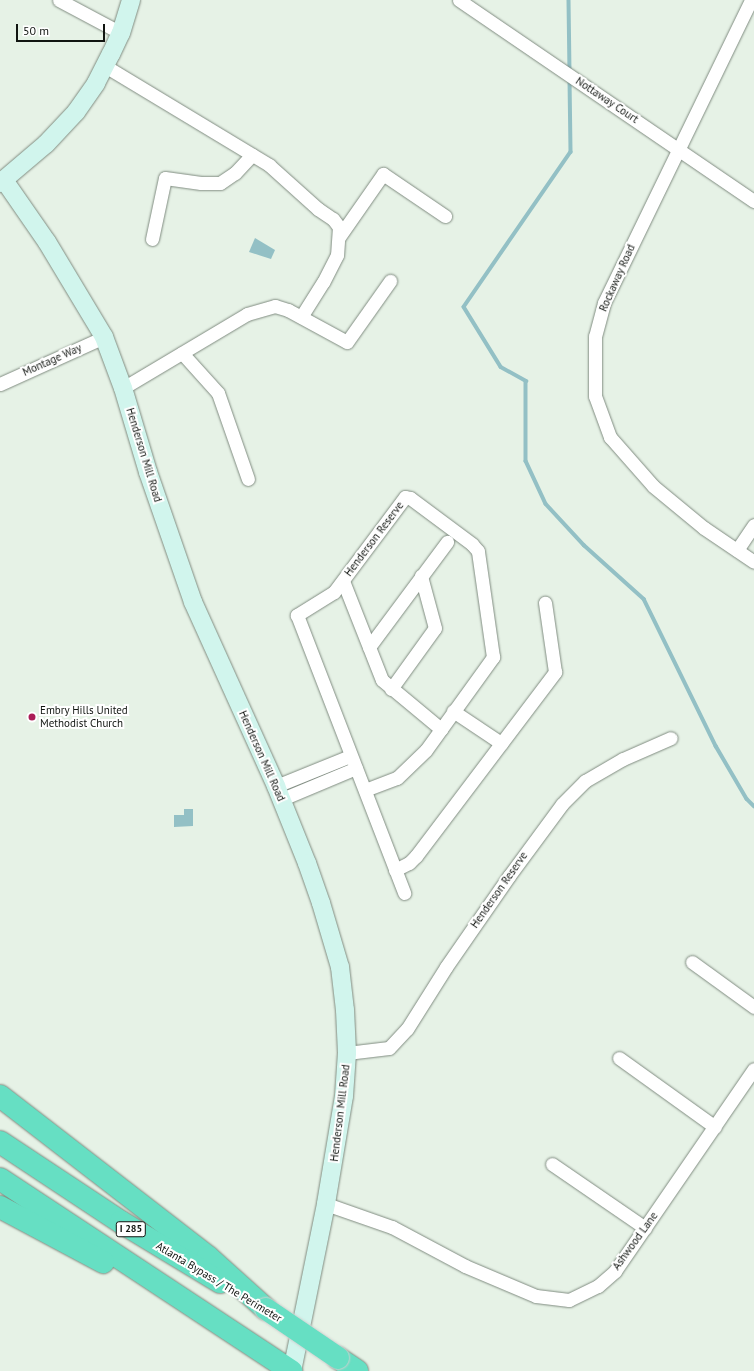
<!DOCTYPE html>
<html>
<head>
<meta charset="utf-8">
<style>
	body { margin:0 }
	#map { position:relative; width:754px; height:1371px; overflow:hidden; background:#e6f2e6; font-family:"PT Sans",sans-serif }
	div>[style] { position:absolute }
	.water>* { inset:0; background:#93c0c5 }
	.stream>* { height:3.5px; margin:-1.75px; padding:0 1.75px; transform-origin:1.75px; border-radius:1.75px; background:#93c0c5 }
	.roads { filter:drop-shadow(0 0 1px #808c81) drop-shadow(0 0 1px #808c81) }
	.street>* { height:13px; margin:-6.5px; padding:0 6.5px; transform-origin:6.5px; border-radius:6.5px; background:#fff }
	.secondary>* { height:18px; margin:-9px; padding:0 9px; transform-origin:9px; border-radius:9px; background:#d1f5ed }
	.highway>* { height:22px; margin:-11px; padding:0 11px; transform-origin:11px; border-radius:11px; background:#66dfc3 }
	.bridges { filter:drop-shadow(0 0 1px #cfd0cf) drop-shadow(0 0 1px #cfd0cf) }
	.highway-bridge>* { height:22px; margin:-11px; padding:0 11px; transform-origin:11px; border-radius:11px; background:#66dfc3 }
	.dots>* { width:11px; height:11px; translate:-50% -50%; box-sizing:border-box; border:2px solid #fff; border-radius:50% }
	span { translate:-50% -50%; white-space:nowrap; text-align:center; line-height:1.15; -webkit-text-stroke:4px #fff; paint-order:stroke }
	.shield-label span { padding:1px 3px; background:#fff; border:1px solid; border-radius:3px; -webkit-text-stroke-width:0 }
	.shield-label { font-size:10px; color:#111511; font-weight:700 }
	.street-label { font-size:11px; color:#111511 }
	.poi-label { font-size:11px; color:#111511 }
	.left { translate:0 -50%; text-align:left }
	.scale { position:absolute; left:16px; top:24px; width:89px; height:18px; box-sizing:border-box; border:2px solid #111511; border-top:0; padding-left:5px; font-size:12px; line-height:14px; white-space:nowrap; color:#111511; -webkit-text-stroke:3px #fff; paint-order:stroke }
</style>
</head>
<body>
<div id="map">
	<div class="water">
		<div style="clip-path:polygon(255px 238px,275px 250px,271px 259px,249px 252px)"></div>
		<div style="clip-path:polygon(184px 809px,193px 809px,193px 826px,174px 827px,174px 815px,184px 815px)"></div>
	</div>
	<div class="stream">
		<div style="left:569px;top:0;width:71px;rotate:89.2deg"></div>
		<div style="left:570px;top:79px;width:73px;rotate:89.2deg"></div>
		<div style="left:571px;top:152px;width:188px;rotate:124.6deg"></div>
		<div style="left:464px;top:307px;width:70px;rotate:58.3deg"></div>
		<div style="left:501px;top:367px;width:29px;rotate:29deg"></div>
		<div style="left:526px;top:381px;width:80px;rotate:90deg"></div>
		<div style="left:526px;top:461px;width:47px;rotate:65.1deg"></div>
		<div style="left:546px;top:504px;width:56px;rotate:47.2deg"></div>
		<div style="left:584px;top:545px;width:81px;rotate:42deg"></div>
		<div style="left:644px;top:599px;width:164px;rotate:63.9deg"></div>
		<div style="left:716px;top:746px;width:61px;rotate:59.7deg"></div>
		<div style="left:747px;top:799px;width:10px;rotate:45deg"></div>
	</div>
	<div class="roads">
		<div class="street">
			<div style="left:59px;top:0;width:70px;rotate:28deg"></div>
			<div style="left:459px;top:0;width:357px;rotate:34.3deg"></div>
			<div style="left:751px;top:0;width:337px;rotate:115.9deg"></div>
			<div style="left:604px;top:303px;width:34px;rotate:105deg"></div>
			<div style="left:595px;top:336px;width:60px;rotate:90deg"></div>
			<div style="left:595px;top:396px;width:44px;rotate:69.9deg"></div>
			<div style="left:610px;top:437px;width:65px;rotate:48.7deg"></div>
			<div style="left:653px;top:486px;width:66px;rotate:39.5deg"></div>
			<div style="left:704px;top:528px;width:60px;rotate:34.2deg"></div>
			<div style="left:105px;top:66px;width:192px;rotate:31.1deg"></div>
			<div style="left:269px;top:165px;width:66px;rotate:41.9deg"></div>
			<div style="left:318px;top:209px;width:18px;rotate:34deg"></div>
			<div style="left:333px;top:219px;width:10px;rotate:53deg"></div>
			<div style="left:339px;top:227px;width:28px;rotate:94deg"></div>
			<div style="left:337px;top:255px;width:30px;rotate:117deg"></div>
			<div style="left:323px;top:282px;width:41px;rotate:122.2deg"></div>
			<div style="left:339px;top:237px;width:77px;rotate:-55.1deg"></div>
			<div style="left:383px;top:174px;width:75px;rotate:34.1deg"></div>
			<div style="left:152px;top:239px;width:62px;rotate:-78deg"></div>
			<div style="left:165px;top:178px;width:36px;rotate:8deg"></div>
			<div style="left:201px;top:183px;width:19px"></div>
			<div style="left:220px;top:183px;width:18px;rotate:-34deg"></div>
			<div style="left:235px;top:173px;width:25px;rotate:-47deg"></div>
			<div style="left:182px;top:353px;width:54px;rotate:48deg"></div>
			<div style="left:218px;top:393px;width:91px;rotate:70.8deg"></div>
			<div style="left:0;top:384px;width:114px;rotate:-24.3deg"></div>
			<div style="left:123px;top:388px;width:144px;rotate:-30.8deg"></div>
			<div style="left:247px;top:314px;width:29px;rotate:-16deg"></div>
			<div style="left:275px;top:306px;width:14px;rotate:17deg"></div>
			<div style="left:288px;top:310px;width:67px;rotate:28.5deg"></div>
			<div style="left:347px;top:342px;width:75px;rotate:-54.8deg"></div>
			<div style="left:737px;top:550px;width:30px;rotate:-56deg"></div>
			<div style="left:343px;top:581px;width:106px;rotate:68.5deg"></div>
			<div style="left:382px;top:680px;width:77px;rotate:39.7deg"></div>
			<div style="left:369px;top:647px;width:131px;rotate:-53.4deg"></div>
			<div style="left:391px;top:689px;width:75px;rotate:-54.2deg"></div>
			<div style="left:435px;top:628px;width:54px;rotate:-105.1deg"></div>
			<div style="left:453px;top:711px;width:58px;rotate:33.7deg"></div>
			<div style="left:276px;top:786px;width:80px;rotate:-22.1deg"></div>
			<div style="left:365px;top:790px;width:34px;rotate:-21deg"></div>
			<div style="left:397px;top:778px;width:40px;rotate:-44deg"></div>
			<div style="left:426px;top:750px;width:115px;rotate:-54.2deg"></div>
			<div style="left:493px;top:657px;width:107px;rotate:-98.1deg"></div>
			<div style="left:478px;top:551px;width:9px;rotate:-131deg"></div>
			<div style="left:472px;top:544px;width:77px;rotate:-143.4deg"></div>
			<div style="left:410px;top:498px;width:5px;rotate:-169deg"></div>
			<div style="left:405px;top:497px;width:119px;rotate:126.8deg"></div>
			<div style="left:334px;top:592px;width:44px;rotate:148.1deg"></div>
			<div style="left:297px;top:615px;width:298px;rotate:68.9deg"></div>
			<div style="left:282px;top:799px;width:80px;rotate:-22.7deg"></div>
			<div style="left:395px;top:870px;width:16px;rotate:-27deg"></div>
			<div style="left:409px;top:863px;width:10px;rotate:-45deg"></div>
			<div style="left:416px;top:856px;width:231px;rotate:-52.9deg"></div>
			<div style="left:555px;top:672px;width:70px;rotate:-98.2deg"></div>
			<div style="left:692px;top:962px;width:77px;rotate:36deg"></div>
			<div style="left:347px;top:1053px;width:42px;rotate:-6.8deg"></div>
			<div style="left:389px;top:1048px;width:26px;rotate:-47deg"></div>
			<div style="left:407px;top:1029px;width:73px;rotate:-57.8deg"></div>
			<div style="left:446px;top:967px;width:111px;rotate:-55.3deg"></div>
			<div style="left:509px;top:876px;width:89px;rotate:-53.6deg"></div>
			<div style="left:562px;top:804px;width:33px;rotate:-45deg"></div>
			<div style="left:585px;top:781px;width:44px;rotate:-30.1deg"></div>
			<div style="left:623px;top:759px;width:52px;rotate:-23.6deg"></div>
			<div style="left:619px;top:1058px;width:118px;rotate:35.7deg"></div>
			<div style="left:552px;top:1164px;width:113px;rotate:34.5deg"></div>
			<div style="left:326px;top:1204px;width:70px;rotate:19.2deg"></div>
			<div style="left:392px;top:1227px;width:83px;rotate:28.1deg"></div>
			<div style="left:465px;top:1266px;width:77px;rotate:22.9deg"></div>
			<div style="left:536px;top:1296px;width:33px;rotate:7deg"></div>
			<div style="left:569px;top:1300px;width:32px;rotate:-26deg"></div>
			<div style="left:598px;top:1286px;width:23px;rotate:-41deg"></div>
			<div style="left:615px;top:1271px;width:245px;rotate:-55.5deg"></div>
		</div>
		<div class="secondary">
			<div style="left:4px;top:180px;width:75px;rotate:55.3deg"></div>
			<div style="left:47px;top:242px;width:111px;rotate:59deg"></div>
			<div style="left:104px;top:337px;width:54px;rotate:69.6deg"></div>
			<div style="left:123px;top:388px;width:88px;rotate:73.4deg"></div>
			<div style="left:148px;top:472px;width:138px;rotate:70.9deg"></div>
			<div style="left:193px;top:602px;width:202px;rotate:65.7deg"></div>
			<div style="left:276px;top:786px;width:83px;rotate:68.1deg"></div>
			<div style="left:307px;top:863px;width:42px;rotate:70.7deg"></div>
			<div style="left:321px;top:903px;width:67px;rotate:73.5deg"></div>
			<div style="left:340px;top:967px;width:43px;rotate:83.4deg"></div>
			<div style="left:345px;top:1010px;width:43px;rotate:87.3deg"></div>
			<div style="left:347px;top:1053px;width:43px;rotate:94deg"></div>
			<div style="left:344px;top:1096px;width:109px;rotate:99.5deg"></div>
			<div style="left:326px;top:1204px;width:170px;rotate:101.5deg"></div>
			<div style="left:0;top:183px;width:60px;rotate:-40.3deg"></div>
			<div style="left:46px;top:144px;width:44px;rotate:-46.8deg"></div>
			<div style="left:76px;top:112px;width:35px;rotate:-55deg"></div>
			<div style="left:96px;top:83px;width:33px;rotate:-63deg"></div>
			<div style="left:111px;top:54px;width:23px;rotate:-65deg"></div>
			<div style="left:121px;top:33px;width:34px;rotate:-73deg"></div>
		</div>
		<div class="highway">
			<div style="left:0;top:1096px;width:263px;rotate:37.7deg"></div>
			<div style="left:208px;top:1257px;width:78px;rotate:41.9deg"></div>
			<div style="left:0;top:1142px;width:145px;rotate:33.5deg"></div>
			<div style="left:121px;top:1222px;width:116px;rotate:31.2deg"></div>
			<div style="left:0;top:1179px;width:349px;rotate:33.4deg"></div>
			<div style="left:0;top:1207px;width:117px;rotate:28.1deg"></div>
			<div style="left:338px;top:1358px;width:23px;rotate:34deg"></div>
		</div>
	</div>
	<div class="bridges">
		<div class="highway-bridge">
			<div style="left:266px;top:1309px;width:87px;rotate:34.2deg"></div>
		</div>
	</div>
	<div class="dots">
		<div style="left:32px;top:717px;background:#ab1c57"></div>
	</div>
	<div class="shield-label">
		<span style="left:131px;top:1229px">I 285</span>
	</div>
	<div class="street-label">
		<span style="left:607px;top:100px;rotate:34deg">Nottaway Court</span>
		<span style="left:617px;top:278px;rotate:-66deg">Rockaway Road</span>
		<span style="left:52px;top:360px;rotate:-24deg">Montage Way</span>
		<span style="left:144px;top:455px;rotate:73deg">Henderson Mill Road</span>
		<span style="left:374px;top:539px;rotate:-53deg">Henderson Reserve</span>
		<span style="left:262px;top:756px;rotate:66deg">Henderson Mill Road</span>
		<span style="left:499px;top:890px;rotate:-55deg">Henderson Reserve</span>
		<span style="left:340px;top:1113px;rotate:-83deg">Henderson Mill Road</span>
		<span style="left:635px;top:1241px;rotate:-54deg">Ashwood Lane</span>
		<span style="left:219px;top:1282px;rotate:31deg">Atlanta Bypass / The Perimeter</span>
	</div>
	<div class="poi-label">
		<span class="left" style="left:40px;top:717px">Embry Hills United<br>Methodist Church</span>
	</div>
	<div class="scale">50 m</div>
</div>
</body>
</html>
